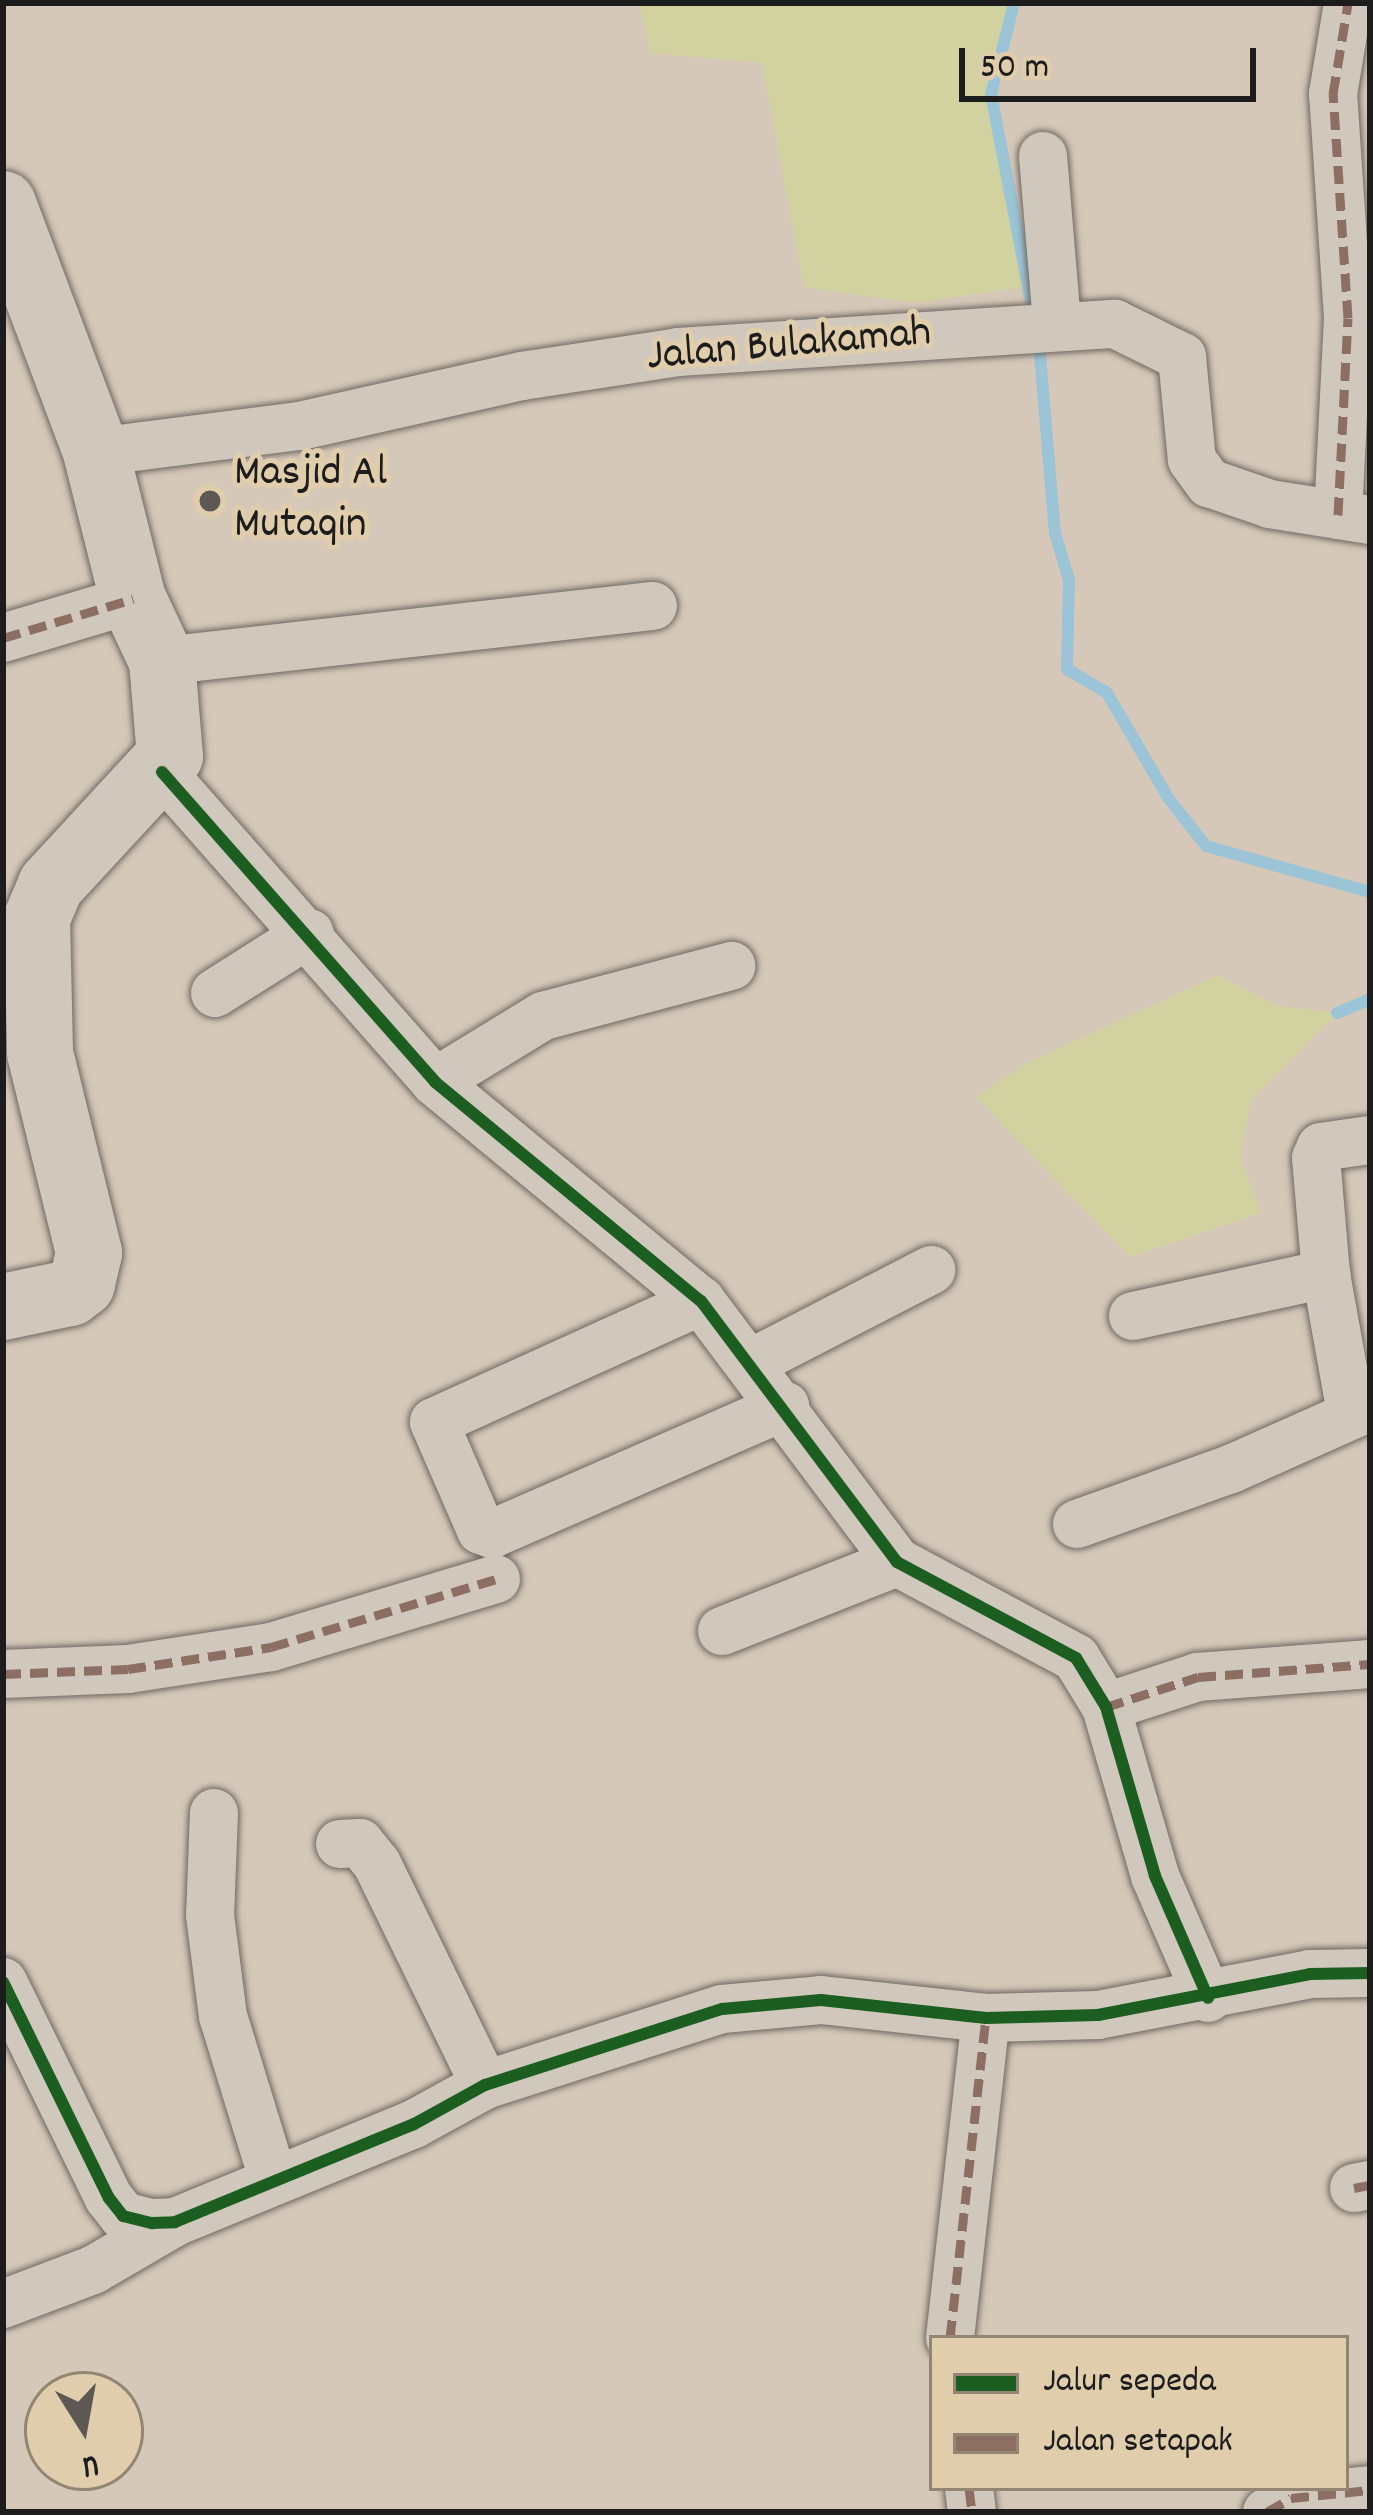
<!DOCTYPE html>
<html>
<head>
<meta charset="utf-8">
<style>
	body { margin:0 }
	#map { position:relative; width:1373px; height:2515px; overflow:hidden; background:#d6c8b9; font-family:Dekko,sans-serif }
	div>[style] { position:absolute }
	.green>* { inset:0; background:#d2d2a1 }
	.stream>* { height:12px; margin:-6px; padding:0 6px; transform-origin:6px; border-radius:6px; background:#9bc4d6 }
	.roads { filter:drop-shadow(0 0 3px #706963) drop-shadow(0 0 3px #706963) }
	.street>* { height:48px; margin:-24px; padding:0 24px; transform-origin:24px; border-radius:24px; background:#d0c8bc }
	.secondary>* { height:66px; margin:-33px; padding:0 33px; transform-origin:33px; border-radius:33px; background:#d0c8bc }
	.quiet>* { height:9px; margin-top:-4.5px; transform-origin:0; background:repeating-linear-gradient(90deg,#8d6e63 0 18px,transparent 0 27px) }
	.cycleway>* { height:12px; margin:-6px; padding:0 6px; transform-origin:6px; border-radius:6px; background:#1b5e20 }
	.dots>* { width:33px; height:33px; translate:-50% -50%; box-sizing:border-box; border:6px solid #e0cdab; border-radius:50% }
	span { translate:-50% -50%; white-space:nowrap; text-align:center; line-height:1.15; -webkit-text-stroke:10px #e0cdab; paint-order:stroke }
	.street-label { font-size:45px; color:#1c1c1c }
	.poi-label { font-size:45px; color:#1c1c1c }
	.left { translate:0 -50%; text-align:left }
	.frame { position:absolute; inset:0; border:6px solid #1c1c1c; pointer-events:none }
	.legend { position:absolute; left:929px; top:2335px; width:420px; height:156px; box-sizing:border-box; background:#e0cdab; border:3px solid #928672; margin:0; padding:15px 21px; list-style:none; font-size:36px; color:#1c1c1c }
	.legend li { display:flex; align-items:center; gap:24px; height:60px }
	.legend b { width:60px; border:3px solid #928672 }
	.north { position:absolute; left:24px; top:2371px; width:120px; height:120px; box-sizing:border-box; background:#e0cdab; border:3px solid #928672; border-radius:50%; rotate:169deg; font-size:33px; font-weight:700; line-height:48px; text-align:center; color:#1c1c1c }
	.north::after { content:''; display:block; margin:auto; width:42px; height:54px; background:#5d5853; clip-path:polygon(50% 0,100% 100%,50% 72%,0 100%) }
	.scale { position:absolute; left:959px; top:48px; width:297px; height:54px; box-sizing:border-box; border:6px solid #1c1c1c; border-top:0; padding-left:15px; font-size:36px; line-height:42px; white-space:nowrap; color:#1c1c1c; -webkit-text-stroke:9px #e0cdab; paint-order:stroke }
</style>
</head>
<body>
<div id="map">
	<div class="green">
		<div style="clip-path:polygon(639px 3px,1014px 3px,991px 94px,1024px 287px,916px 303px,804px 287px,762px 63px,650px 53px)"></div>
		<div style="clip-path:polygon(1218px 975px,1278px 1006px,1337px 1013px,1251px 1100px,1240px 1157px,1261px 1213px,1130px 1257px,976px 1097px,1025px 1064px)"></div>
	</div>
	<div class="stream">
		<div style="left:1014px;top:3px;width:94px;rotate:104.2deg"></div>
		<div style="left:991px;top:94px;width:217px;rotate:79.1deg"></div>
		<div style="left:1039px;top:343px;width:191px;rotate:85.2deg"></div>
		<div style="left:1055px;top:533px;width:49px;rotate:73.4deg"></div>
		<div style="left:1069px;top:580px;width:89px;rotate:91.3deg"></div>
		<div style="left:1067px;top:669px;width:47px;rotate:31deg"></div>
		<div style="left:1107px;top:693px;width:123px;rotate:59.7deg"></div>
		<div style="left:1169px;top:799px;width:60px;rotate:51.8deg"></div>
		<div style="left:1206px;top:846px;width:170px;rotate:15.7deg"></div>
		<div style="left:1337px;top:1013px;width:36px;rotate:-23deg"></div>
	</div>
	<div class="roads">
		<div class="street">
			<div style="left:1043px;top:156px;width:168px;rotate:85.2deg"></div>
			<div style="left:96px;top:452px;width:206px;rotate:-7.3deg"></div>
			<div style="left:300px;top:426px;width:228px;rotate:-12.7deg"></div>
			<div style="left:522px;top:376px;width:158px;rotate:-8.7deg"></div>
			<div style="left:678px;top:352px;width:438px;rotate:-3.7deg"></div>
			<div style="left:1115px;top:324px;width:75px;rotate:26.2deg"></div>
			<div style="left:1182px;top:357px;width:103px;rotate:84.5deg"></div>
			<div style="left:1192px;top:460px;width:29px;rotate:54deg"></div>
			<div style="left:1209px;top:483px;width:65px;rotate:19deg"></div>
			<div style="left:1270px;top:504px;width:101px;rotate:9.1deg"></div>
			<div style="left:1338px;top:515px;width:197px;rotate:-87.1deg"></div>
			<div style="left:1348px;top:318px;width:225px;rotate:-93.8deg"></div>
			<div style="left:1333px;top:94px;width:92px;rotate:-80.6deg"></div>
			<div style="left:3px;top:638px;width:136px;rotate:-16.7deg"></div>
			<div style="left:162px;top:661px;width:494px;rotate:-6.4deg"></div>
			<div style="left:162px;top:772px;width:413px;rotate:48.6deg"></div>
			<div style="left:435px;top:1082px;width:345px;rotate:39.5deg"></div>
			<div style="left:701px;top:1301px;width:326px;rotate:53.1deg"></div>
			<div style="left:897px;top:1562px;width:203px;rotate:28.2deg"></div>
			<div style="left:1076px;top:1658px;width:57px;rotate:58.5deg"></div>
			<div style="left:1106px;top:1707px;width:176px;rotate:73.8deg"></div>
			<div style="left:1155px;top:1876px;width:133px;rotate:66.5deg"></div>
			<div style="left:215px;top:993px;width:112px;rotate:-32.3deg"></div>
			<div style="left:435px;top:1082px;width:127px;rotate:-31.4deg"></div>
			<div style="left:543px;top:1016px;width:195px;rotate:-14.9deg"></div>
			<div style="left:701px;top:1301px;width:293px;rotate:155.6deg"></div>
			<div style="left:434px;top:1422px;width:118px;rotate:66.5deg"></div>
			<div style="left:481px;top:1530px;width:12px;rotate:20deg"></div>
			<div style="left:492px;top:1534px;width:320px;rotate:-23.6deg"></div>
			<div style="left:1133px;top:1316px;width:198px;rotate:-12.3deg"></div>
			<div style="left:751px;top:1363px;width:203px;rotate:-27.3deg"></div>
			<div style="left:1351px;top:1413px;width:141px;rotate:-100.2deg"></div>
			<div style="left:1326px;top:1274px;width:116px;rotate:-94.9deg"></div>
			<div style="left:1316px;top:1158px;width:12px;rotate:-66deg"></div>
			<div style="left:1321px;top:1147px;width:49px;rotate:-8.1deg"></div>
			<div style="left:1077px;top:1524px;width:164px;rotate:-19.7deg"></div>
			<div style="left:1231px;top:1469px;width:152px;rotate:-24deg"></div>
			<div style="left:722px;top:1631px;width:188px;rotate:-21.5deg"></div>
			<div style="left:3px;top:1674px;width:125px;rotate:-2.3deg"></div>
			<div style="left:128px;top:1669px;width:145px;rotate:-8.7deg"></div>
			<div style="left:271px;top:1647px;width:235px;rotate:-16.8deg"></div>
			<div style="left:1106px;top:1707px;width:97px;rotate:-18.1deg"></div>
			<div style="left:1198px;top:1677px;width:172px;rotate:-4.3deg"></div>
			<div style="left:214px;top:1813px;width:102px;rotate:92.2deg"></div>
			<div style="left:210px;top:1915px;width:102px;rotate:82.7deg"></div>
			<div style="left:223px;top:2016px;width:170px;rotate:72.9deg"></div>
			<div style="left:340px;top:1844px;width:20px;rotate:-3deg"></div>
			<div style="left:360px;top:1843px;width:27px;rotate:51deg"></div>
			<div style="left:377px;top:1864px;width:246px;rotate:64deg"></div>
			<div style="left:3px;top:1982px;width:241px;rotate:63.9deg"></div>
			<div style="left:109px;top:2198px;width:23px;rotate:52deg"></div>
			<div style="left:123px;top:2216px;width:30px;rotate:14deg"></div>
			<div style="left:152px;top:2223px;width:23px;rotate:-2deg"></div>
			<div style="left:175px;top:2222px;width:258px;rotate:-22.3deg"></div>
			<div style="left:414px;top:2124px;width:81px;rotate:-28.8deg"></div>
			<div style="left:485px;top:2085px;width:249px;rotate:-17.8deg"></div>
			<div style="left:722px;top:2009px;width:99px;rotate:-5.2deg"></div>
			<div style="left:821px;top:2000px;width:166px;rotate:6.2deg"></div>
			<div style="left:986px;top:2018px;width:112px;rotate:-1.5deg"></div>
			<div style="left:1098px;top:2015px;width:216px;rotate:-10.9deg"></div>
			<div style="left:1310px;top:1974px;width:60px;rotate:-1deg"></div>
			<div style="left:1354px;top:2188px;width:16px;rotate:-11deg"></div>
			<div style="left:3px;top:2304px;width:96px;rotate:-20.7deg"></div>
			<div style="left:93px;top:2270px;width:95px;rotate:-30.3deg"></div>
			<div style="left:950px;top:2338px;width:322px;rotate:-83.6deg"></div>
			<div style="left:969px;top:2488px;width:24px;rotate:83deg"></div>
			<div style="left:1267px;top:2512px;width:28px;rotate:-30deg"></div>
			<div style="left:1291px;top:2498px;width:79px;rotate:-5.8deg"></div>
		</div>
		<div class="secondary">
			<div style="left:3px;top:204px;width:265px;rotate:69.4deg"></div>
			<div style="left:96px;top:452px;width:152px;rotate:75.9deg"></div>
			<div style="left:133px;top:599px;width:68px;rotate:64.9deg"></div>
			<div style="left:162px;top:661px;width:95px;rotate:85.2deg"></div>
			<div style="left:170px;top:756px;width:176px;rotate:132.7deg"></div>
			<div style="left:51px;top:885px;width:36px;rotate:113deg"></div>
			<div style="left:37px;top:918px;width:135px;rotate:88.7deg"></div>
			<div style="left:40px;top:1053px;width:206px;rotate:76.2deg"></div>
			<div style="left:89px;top:1253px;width:32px;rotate:103deg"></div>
			<div style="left:82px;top:1284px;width:15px;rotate:143deg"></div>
			<div style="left:70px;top:1293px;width:68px;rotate:168.2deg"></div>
		</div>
	</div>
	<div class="quiet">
		<div style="left:1338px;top:515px;width:197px;rotate:-87.1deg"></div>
		<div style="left:1348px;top:318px;width:225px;rotate:-93.8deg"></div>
		<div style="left:1333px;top:94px;width:92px;rotate:-80.6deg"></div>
		<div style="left:3px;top:638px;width:136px;rotate:-16.7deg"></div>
		<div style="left:3px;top:1674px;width:125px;rotate:-2.3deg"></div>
		<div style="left:128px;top:1669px;width:145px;rotate:-8.7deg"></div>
		<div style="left:271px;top:1647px;width:235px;rotate:-16.8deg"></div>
		<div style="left:1106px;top:1707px;width:97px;rotate:-18.1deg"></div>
		<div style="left:1198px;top:1677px;width:172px;rotate:-4.3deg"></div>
		<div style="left:1354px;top:2188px;width:16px;rotate:-11deg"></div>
		<div style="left:950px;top:2338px;width:322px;rotate:-83.6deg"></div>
		<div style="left:969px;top:2488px;width:24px;rotate:83deg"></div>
		<div style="left:1267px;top:2512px;width:28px;rotate:-30deg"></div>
		<div style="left:1291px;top:2498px;width:79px;rotate:-5.8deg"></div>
	</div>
	<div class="cycleway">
		<div style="left:162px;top:772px;width:413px;rotate:48.6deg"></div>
		<div style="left:435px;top:1082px;width:345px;rotate:39.5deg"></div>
		<div style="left:701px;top:1301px;width:326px;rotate:53.1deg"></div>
		<div style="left:897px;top:1562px;width:203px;rotate:28.2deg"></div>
		<div style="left:1076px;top:1658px;width:57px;rotate:58.5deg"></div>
		<div style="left:1106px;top:1707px;width:176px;rotate:73.8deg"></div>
		<div style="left:1155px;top:1876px;width:133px;rotate:66.5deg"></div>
		<div style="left:3px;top:1982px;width:241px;rotate:63.9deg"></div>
		<div style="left:109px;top:2198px;width:23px;rotate:52deg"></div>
		<div style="left:123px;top:2216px;width:30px;rotate:14deg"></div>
		<div style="left:152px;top:2223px;width:23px;rotate:-2deg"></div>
		<div style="left:175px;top:2222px;width:258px;rotate:-22.3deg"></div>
		<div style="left:414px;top:2124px;width:81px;rotate:-28.8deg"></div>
		<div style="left:485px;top:2085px;width:249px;rotate:-17.8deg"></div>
		<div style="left:722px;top:2009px;width:99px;rotate:-5.2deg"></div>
		<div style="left:821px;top:2000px;width:166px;rotate:6.2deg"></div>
		<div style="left:986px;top:2018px;width:112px;rotate:-1.5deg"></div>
		<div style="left:1098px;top:2015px;width:216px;rotate:-10.9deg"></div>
		<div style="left:1310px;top:1974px;width:60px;rotate:-1deg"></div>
	</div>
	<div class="dots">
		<div style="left:210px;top:501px;background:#5d5853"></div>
	</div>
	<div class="street-label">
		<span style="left:789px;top:347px;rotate:-5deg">Jalan Bulakamah</span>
	</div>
	<div class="poi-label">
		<span class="left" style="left:234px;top:501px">Masjid Al<br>Mutaqin</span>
	</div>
	<div class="frame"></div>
	<ul class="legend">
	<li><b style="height:15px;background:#1b5e20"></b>Jalur sepeda</li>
	<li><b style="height:15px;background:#8d6e63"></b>Jalan setapak</li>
	</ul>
	<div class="north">U</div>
	<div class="scale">50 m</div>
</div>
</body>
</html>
